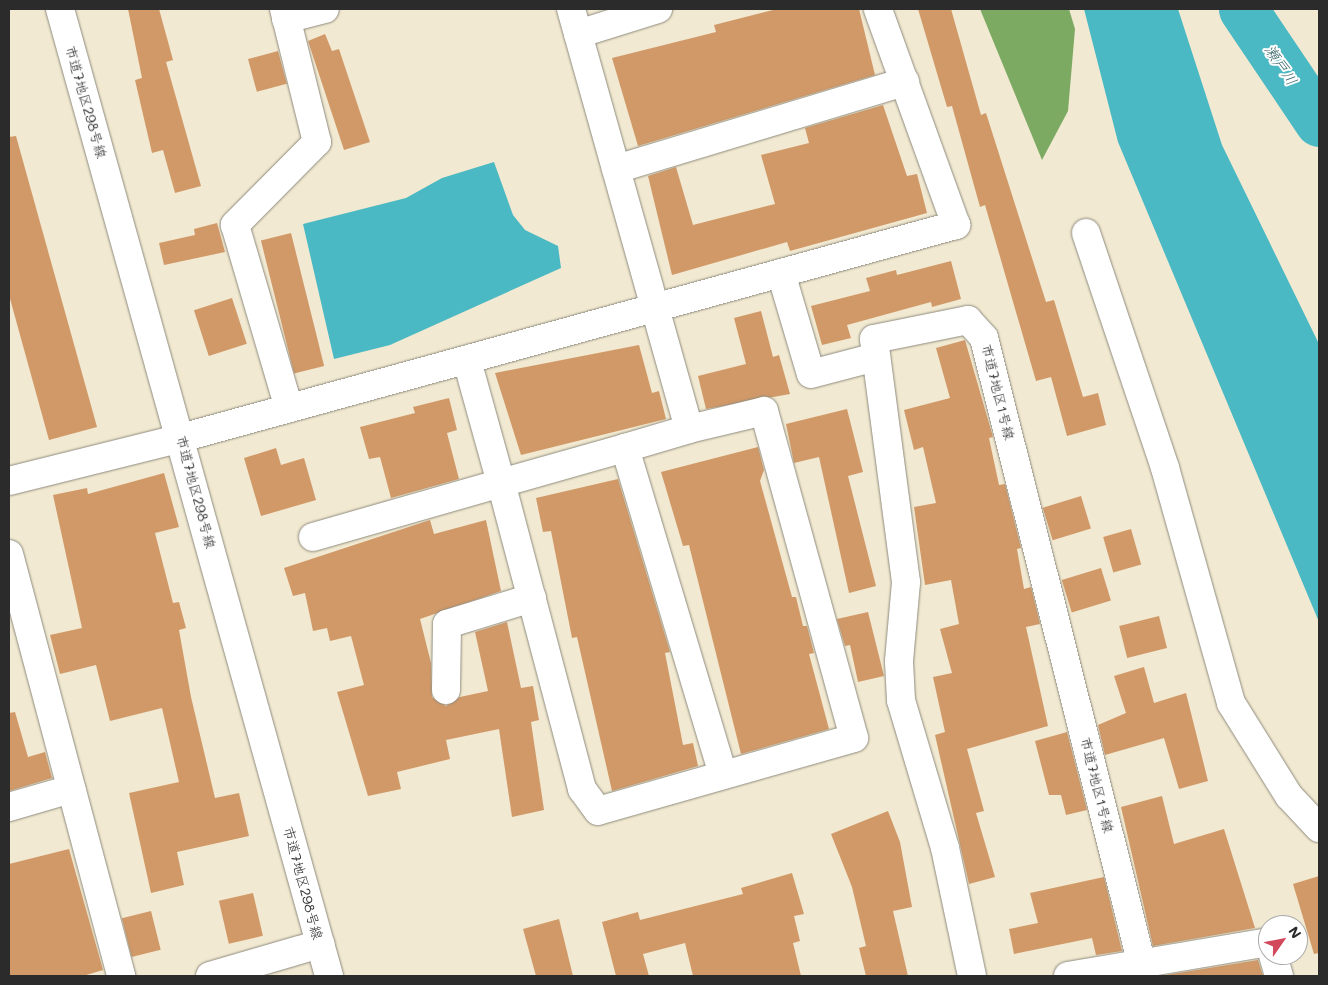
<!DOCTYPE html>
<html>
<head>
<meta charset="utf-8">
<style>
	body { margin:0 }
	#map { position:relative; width:1328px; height:985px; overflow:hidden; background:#f1e9d1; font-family:Mali,"Klee One",sans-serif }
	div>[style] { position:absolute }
	.forest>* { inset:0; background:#7daa62 }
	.water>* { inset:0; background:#4bb9c4 }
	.river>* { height:49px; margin:-24.5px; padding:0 24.5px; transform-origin:24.5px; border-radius:24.5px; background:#4bb9c4 }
	.building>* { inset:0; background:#d19968; transform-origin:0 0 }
	.roads { filter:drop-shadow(0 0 1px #8e8a7e) drop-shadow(0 0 1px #8e8a7e) }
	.minor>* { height:28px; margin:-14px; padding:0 14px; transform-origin:14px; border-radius:14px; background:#fff }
	.tertiary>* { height:28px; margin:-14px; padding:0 14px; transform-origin:14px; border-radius:14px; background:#fff }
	span { translate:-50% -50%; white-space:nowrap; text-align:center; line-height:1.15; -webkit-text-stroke:4px #fff; paint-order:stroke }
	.street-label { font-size:14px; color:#2b2b2b }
	.water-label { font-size:15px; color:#386468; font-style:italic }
	.frame { position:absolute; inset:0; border:10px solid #2b2b2b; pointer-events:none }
	.north { position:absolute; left:1258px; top:915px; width:50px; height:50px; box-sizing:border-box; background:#fff; border:1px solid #aaa; border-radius:50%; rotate:57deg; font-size:14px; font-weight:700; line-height:20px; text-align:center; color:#2b2b2b }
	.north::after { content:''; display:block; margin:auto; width:18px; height:22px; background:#d1495b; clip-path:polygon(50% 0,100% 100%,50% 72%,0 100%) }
</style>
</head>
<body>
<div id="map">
	<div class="forest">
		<div style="clip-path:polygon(980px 9px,1069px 9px,1075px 29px,1068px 111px,1042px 160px)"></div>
	</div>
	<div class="water">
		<div style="clip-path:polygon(1084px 9px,1178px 9px,1222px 145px,1319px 344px,1319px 622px,1118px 142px)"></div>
		<div style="clip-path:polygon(494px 162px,513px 215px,525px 230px,558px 246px,561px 268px,390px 345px,334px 359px,303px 224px,406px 198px,442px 178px)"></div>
	</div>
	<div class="river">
		<div style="left:1243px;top:9px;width:136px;rotate:56.1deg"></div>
	</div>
	<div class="building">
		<div style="clip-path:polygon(128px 9px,159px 9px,173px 60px,166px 62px,201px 186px,175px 193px,163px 150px,152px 153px,135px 80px,142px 78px)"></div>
		<div style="clip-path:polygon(777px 9px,859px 9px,875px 75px,638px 146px,612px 58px,716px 32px,714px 25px)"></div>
		<div style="clip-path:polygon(918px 9px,951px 9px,981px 115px,986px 113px,1046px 302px,1054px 300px,1083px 397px,1098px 393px,1106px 425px,1067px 436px,1051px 377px,1036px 381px,985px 205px,980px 207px,952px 106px,947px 107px)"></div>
		<div style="clip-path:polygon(325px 34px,332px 51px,339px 49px,370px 142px,344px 150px,308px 41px)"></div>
		<div style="left:278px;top:51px;width:34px;height:31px;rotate:75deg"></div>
		<div style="clip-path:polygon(883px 105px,907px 176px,917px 174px,927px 213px,790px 251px,787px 242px,672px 275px,648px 176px,676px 167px,693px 225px,775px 204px,761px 155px,809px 143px,805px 128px)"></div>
		<div style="clip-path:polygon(16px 136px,97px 427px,49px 440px,9px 295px,9px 137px)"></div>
		<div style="clip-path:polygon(217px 223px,225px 252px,164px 265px,159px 243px,195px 235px,194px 229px)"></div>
		<div style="left:291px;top:233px;width:137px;height:31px;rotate:76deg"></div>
		<div style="clip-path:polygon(951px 261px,961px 299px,932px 307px,931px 302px,847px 325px,851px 338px,822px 345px,811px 306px,870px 291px,866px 278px,896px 270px,897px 275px)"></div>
		<div style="left:232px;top:298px;width:48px;height:40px;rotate:72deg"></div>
		<div style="clip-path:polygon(761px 311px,773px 357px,779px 355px,790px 394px,706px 409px,698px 376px,746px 364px,734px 318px)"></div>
		<div style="clip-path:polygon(965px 340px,993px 437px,989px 438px,999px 485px,1005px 484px,1021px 548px,1017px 549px,1024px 589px,1031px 587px,1040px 624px,1026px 627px,1048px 726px,967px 749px,984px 811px,976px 813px,995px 877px,969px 884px,935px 735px,945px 732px,933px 677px,952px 673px,940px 629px,959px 624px,951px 580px,925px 585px,914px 507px,936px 503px,923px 447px,914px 450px,904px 410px,950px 398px,936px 348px)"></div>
		<div style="clip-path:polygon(639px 345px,652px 393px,659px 391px,666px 419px,521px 455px,495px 373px)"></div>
		<div style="clip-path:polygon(449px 398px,457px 430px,447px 433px,459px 479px,391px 498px,380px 457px,369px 459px,360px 427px,415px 413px,413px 407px)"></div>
		<div style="clip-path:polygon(847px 409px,863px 472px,848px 476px,876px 586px,849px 593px,819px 457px,794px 463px,786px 424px)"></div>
		<div style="clip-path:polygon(758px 447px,764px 470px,760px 481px,792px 597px,796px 597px,803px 626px,807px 626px,814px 653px,809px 654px,829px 729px,741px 754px,689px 545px,683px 546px,661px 472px)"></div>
		<div style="clip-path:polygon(276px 448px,281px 465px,304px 458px,316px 500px,261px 516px,244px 458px)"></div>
		<div style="clip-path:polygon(164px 473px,179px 527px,155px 533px,173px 603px,179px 602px,186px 628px,179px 630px,191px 697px,215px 798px,239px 793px,249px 836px,177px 852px,184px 885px,151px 893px,129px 793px,179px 782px,162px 708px,110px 721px,96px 665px,60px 674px,50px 635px,82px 628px,53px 495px,87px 488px,88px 494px)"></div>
		<div style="clip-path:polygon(618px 479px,670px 652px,665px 653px,683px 745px,693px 743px,698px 766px,612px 791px,577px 637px,572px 638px,551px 531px,543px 532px,536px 498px)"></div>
		<div style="left:1081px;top:496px;width:34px;height:40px;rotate:73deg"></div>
		<div style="clip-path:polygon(430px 520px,434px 534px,486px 520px,501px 591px,420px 619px,431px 663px,432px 697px,446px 706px,460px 697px,488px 691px,475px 632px,507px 622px,521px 688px,533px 686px,539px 720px,531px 722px,544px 810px,512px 817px,499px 729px,446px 740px,450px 759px,397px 772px,401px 789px,368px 796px,337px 692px,364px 685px,351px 636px,330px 641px,327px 628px,313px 631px,305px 593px,293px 596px,284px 568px)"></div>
		<div style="left:1131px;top:529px;width:37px;height:29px;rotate:74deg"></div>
		<div style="left:1101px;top:568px;width:34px;height:41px;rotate:73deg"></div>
		<div style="clip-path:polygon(868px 612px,884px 676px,858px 682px,850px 645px,845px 646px,837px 619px)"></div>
		<div style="left:1159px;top:616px;width:33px;height:41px;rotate:76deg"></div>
		<div style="clip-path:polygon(1144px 667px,1154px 703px,1186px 693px,1208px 781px,1179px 789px,1164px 738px,1105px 755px,1098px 725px,1126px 713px,1114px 676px)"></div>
		<div style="clip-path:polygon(15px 712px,28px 757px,45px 752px,52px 778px,9px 791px,9px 713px)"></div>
		<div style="clip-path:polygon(1067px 732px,1087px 810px,1066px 815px,1061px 795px,1049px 795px,1035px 741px)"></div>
		<div style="clip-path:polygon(1162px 796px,1174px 844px,1224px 829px,1255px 928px,1153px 946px,1121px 807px)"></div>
		<div style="clip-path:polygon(888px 811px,900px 842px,912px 907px,893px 911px,908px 976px,866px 976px,859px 948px,866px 946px,852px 887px,831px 834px)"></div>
		<div style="clip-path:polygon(69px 849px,103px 970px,83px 976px,9px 976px,9px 864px)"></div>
		<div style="clip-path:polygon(792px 873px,804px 914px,794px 916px,800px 941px,793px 943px,801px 976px,693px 976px,685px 943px,643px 954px,649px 976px,616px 976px,602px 922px,638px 912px,640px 920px,743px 894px,741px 888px)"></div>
		<div style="clip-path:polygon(1319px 876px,1319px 953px,1314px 954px,1293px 884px)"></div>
		<div style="clip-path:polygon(1104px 877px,1122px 951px,1096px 955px,1092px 938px,1014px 954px,1009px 929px,1038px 923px,1030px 893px)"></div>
		<div style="left:253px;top:893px;width:44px;height:35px;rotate:77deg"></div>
		<div style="left:151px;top:911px;width:40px;height:30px;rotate:76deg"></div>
		<div style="clip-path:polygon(559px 919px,573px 976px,536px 976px,523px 929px)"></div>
		<div style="clip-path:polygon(1258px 960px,1263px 976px,1160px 976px)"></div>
	</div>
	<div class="roads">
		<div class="minor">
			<div style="left:284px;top:9px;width:137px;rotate:76.1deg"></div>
			<div style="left:317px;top:142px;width:117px;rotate:134.7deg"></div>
			<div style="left:235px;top:225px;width:191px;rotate:73.6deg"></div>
			<div style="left:571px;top:9px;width:436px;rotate:74.3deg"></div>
			<div style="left:286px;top:19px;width:40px;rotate:-14.4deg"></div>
			<div style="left:578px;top:34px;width:84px;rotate:-17.4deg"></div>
			<div style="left:616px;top:169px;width:302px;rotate:-16.8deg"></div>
			<div style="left:1086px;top:233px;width:248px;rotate:71.4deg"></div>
			<div style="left:1165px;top:468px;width:244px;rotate:74.3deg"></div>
			<div style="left:1231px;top:703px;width:110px;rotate:58.1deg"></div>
			<div style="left:1289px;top:796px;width:44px;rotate:46.8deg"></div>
			<div style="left:781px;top:273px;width:105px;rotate:73.5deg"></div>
			<div style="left:811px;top:374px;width:67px;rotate:-14.7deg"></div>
			<div style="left:625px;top:448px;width:341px;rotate:73.3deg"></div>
			<div style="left:9px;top:481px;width:177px;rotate:-14deg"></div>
			<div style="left:181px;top:438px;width:804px;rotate:-15.37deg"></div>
			<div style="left:956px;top:225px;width:230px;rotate:-109.9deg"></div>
			<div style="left:313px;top:537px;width:196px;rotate:-16deg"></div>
			<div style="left:501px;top:483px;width:129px;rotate:-15.8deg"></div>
			<div style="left:625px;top:448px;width:67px;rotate:-16.5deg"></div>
			<div style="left:689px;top:429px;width:77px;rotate:-13.5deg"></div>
			<div style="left:764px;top:411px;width:339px;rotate:74.6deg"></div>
			<div style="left:854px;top:738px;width:266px;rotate:164.1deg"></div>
			<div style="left:598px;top:811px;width:27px;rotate:-126deg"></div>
			<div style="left:582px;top:789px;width:317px;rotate:-104.8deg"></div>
			<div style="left:501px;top:483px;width:128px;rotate:-105.5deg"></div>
			<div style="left:9px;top:554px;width:437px;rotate:75.1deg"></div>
			<div style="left:446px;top:690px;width:66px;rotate:-89.1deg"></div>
			<div style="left:447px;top:624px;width:89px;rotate:-17deg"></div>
			<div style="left:9px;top:807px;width:65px;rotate:-16.2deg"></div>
			<div style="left:1273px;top:955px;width:22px;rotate:74deg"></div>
			<div style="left:210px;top:976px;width:115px;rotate:-16.2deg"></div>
			<div style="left:972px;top:976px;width:131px;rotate:-101.9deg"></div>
			<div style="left:945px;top:848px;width:154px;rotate:-106.6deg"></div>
			<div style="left:901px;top:700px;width:39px;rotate:-93deg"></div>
			<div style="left:899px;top:661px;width:79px;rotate:-84.9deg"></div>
			<div style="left:906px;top:582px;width:245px;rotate:-97.5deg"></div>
			<div style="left:874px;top:339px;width:96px;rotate:-11.4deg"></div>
			<div style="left:968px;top:320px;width:24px;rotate:48deg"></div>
			<div style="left:984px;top:338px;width:642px;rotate:75.86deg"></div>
			<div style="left:1068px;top:976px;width:203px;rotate:-9.6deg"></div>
		</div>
		<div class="tertiary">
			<div style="left:60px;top:9px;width:1004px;rotate:74.45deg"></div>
		</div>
	</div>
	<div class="street-label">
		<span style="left:86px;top:102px;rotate:74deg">市道7地区298号線</span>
		<span style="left:998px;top:392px;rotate:76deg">市道7地区1号線</span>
		<span style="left:196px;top:492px;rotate:75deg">市道7地区298号線</span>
		<span style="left:1097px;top:785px;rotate:76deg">市道7地区1号線</span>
		<span style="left:303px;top:883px;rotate:75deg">市道7地区298号線</span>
	</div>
	<div class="water-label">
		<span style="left:1281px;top:65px;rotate:56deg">瀬戸川</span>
	</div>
	<div class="frame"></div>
	<div class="north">N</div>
</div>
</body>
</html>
